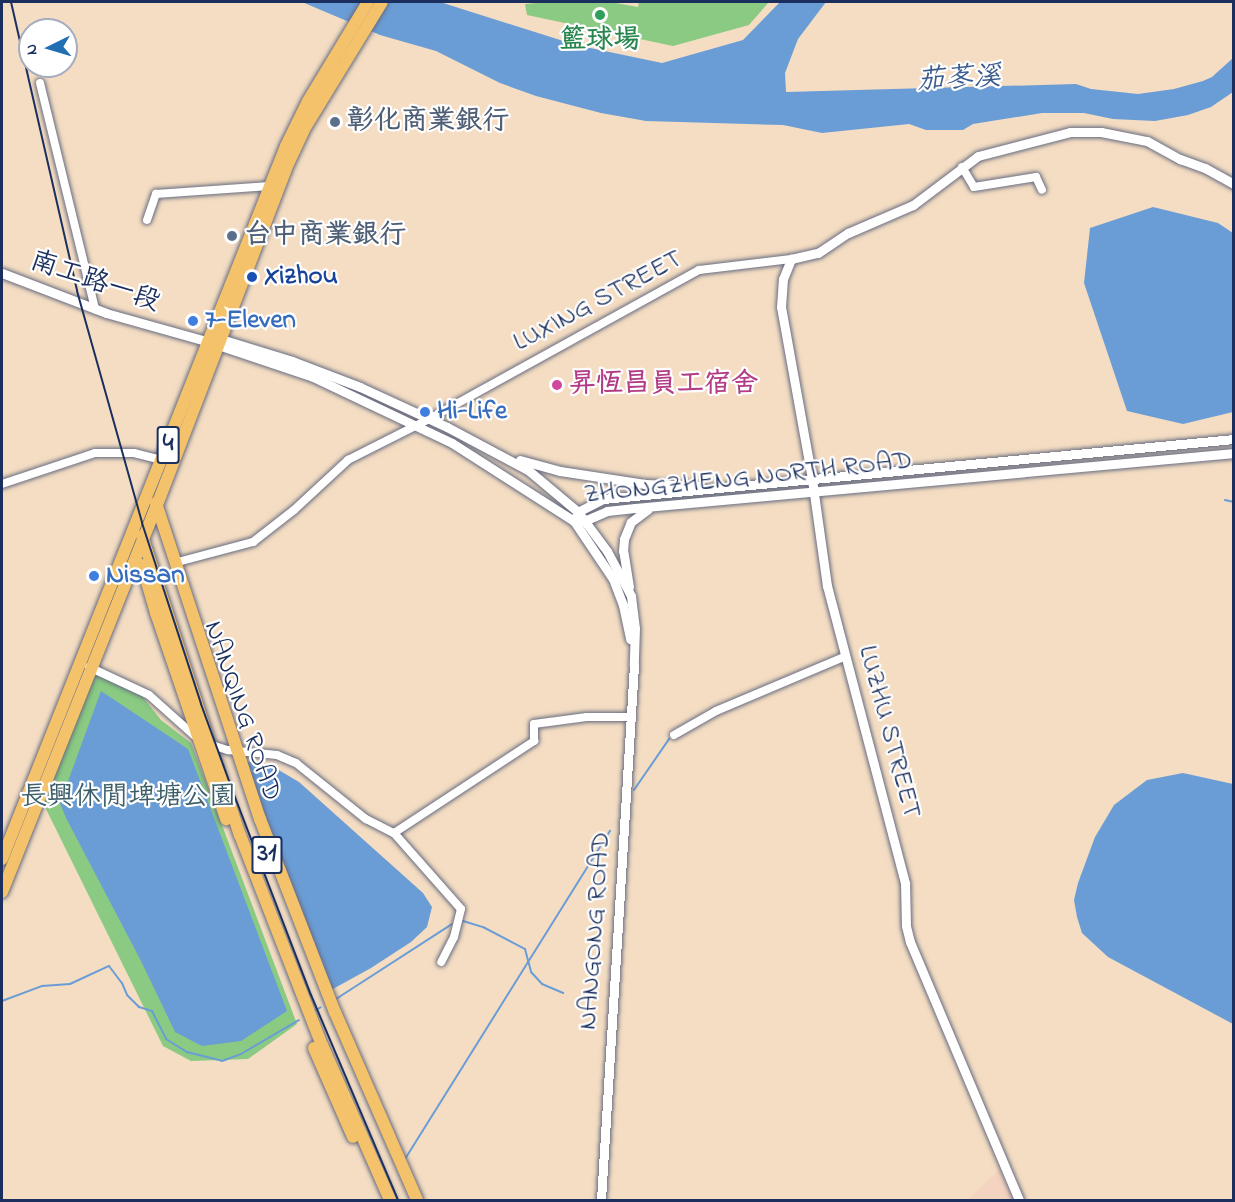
<!DOCTYPE html>
<html>
<head>
<meta charset="utf-8">
<style>
	body { margin:0 }
	#map { position:relative; width:1235px; height:1202px; overflow:hidden; background:#f4ddc2; font-family:"Indie Flower","LXGW WenKai TC",sans-serif }
	div>[style] { position:absolute }
	.built>* { inset:0; background:#f4d3c0 }
	.green>* { inset:0; background:#8aca82 }
	.water>* { inset:0; background:#6a9dd6 }
	.stream>* { height:2px; margin:-1px; padding:0 1px; transform-origin:1px; border-radius:1px; background:#6a9dd6 }
	.roads { filter:drop-shadow(0 0 2px #676c81) drop-shadow(0 0 2px #676c81) }
	.minor>* { height:8px; margin:-4px; padding:0 4px; transform-origin:4px; border-radius:4px; background:#fff }
	.tertiary>* { height:9px; margin:-4.5px; padding:0 4.5px; transform-origin:4.5px; border-radius:4.5px; background:#fff }
	.primary>* { height:12px; margin:-6px; padding:0 6px; transform-origin:6px; border-radius:6px; background:#f4c26a }
	.rail>* { height:2px; margin:-1px; padding:0 1px; transform-origin:1px; border-radius:1px; background:#1b2f5e }
	.dots>* { width:16px; height:16px; translate:-50% -50%; box-sizing:border-box; border:3px solid #fff; border-radius:50% }
	span { translate:-50% -50%; white-space:nowrap; text-align:center; line-height:1.15; -webkit-text-stroke:4.5px #fff; paint-order:stroke }
	.shield-label span { padding:2px 4px; background:#fff; border:2px solid; border-radius:4px; -webkit-text-stroke-width:0 }
	.shield-label { font-size:26px; color:#1b2f5e; font-weight:700 }
	.leisure-label { font-size:27px; color:#27864d; font-weight:700 }
	.service-label { font-size:27px; color:#4e5e75; font-weight:700 }
	.left { translate:0 -50%; text-align:left }
	.transit-label { font-size:27px; color:#164399; font-weight:700 }
	.street-label { font-size:27px; color:#1b2f5e }
	.shop-label { font-size:27px; color:#366cbe; font-weight:700 }
	.hotel-label { font-size:27px; color:#b23c85; font-weight:700 }
	.park-label { font-size:27px; color:#3c5e69 }
	.water-label { font-size:28px; color:#3b5b8e; font-style:italic }
	.frame { position:absolute; inset:0; border:3px solid #1b2f5e; pointer-events:none }
	.north { position:absolute; left:18px; top:18px; width:60px; height:60px; box-sizing:border-box; background:#fff; border:2px solid #a4acbf; border-radius:50%; rotate:265deg; font-size:16px; font-weight:700; line-height:24px; text-align:center; color:#1b2f5e }
	.north::after { content:''; display:block; margin:auto; width:21px; height:27px; background:#1f6fb2; clip-path:polygon(50% 0,100% 100%,50% 72%,0 100%) }
</style>
</head>
<body>
<div id="map">
	<div class="built">
		<div style="clip-path:polygon(999px 1170px,1014px 1200px,968px 1200px)"></div>
	</div>
	<div class="green">
		<div style="clip-path:polygon(549px 2px,610px 2px,638px 7px,639px 2px,769px 2px,749px 25px,673px 46px,527px 15px,525px 4px)"></div>
		<div style="clip-path:polygon(93px 673px,134px 686px,161px 720px,191px 743px,297px 1024px,248px 1059px,191px 1061px,163px 1046px,42px 801px)"></div>
	</div>
	<div class="water">
		<div style="clip-path:polygon(302px 2px,440px 2px,576px 45px,662px 63px,743px 40px,780px 2px,826px 2px,798px 39px,785px 73px,786px 92px,1076px 84px,1091px 89px,1138px 94px,1174px 89px,1203px 81px,1212px 77px,1233px 58px,1233px 92px,1211px 107px,1188px 115px,1155px 121px,1113px 119px,1084px 113px,1042px 113px,973px 124px,963px 130px,926px 130px,909px 124px,822px 133px,783px 125px,646px 121px,601px 113px,536px 96px,500px 83px,436px 51px,380px 35px)"></div>
		<div style="clip-path:polygon(1153px 207px,1218px 223px,1233px 233px,1233px 412px,1183px 424px,1127px 411px,1084px 283px,1090px 228px)"></div>
		<div style="clip-path:polygon(101px 691px,188px 749px,287px 1011px,241px 1041px,202px 1046px,175px 1032px,141px 961px,66px 818px,60px 803px)"></div>
		<div style="clip-path:polygon(245px 761px,272px 766px,299px 782px,423px 893px,432px 907px,427px 927px,411px 942px,371px 968px,331px 990px)"></div>
		<div style="clip-path:polygon(1183px 773px,1233px 784px,1233px 1024px,1108px 957px,1082px 933px,1077px 917px,1074px 900px,1078px 883px,1095px 837px,1114px 805px,1147px 780px)"></div>
	</div>
	<div class="stream">
		<div style="left:1225px;top:500px;width:9px;rotate:13deg"></div>
		<div style="left:634px;top:790px;width:62px;rotate:-55.5deg"></div>
		<div style="left:463px;top:921px;width:21px;rotate:17deg"></div>
		<div style="left:483px;top:927px;width:47px;rotate:27.6deg"></div>
		<div style="left:525px;top:949px;width:24px;rotate:75deg"></div>
		<div style="left:531px;top:972px;width:16px;rotate:47deg"></div>
		<div style="left:542px;top:984px;width:23px;rotate:23deg"></div>
		<div style="left:336px;top:999px;width:138px;rotate:-32.9deg"></div>
		<div style="left:2px;top:1001px;width:43px;rotate:-20.6deg"></div>
		<div style="left:42px;top:986px;width:28px;rotate:-4deg"></div>
		<div style="left:70px;top:984px;width:43px;rotate:-24.8deg"></div>
		<div style="left:109px;top:966px;width:21px;rotate:53deg"></div>
		<div style="left:122px;top:983px;width:13px;rotate:67deg"></div>
		<div style="left:127px;top:995px;width:17px;rotate:45deg"></div>
		<div style="left:139px;top:1007px;width:14px;rotate:17deg"></div>
		<div style="left:152px;top:1011px;width:31px;rotate:63deg"></div>
		<div style="left:166px;top:1039px;width:25px;rotate:32deg"></div>
		<div style="left:187px;top:1052px;width:36px;rotate:14deg"></div>
		<div style="left:222px;top:1061px;width:20px;rotate:-20deg"></div>
		<div style="left:241px;top:1054px;width:67px;rotate:-30.4deg"></div>
		<div style="left:313px;top:1012px;width:9px;rotate:-32deg"></div>
		<div style="left:405px;top:1159px;width:387px;rotate:-58deg"></div>
	</div>
	<div class="roads">
		<div class="minor">
			<div style="left:40px;top:83px;width:233px;rotate:76.3deg"></div>
			<div style="left:962px;top:167px;width:23px;rotate:59deg"></div>
			<div style="left:974px;top:187px;width:63px;rotate:-9.2deg"></div>
			<div style="left:1036px;top:177px;width:14px;rotate:65deg"></div>
			<div style="left:147px;top:220px;width:28px;rotate:-71deg"></div>
			<div style="left:156px;top:194px;width:114px;rotate:-4deg"></div>
			<div style="left:2px;top:484px;width:98px;rotate:-18.4deg"></div>
			<div style="left:95px;top:453px;width:39px"></div>
			<div style="left:134px;top:453px;width:30px;rotate:14deg"></div>
			<div style="left:174px;top:563px;width:82px;rotate:-14.9deg"></div>
			<div style="left:253px;top:542px;width:52px;rotate:-38deg"></div>
			<div style="left:294px;top:510px;width:74px;rotate:-42.8deg"></div>
			<div style="left:348px;top:460px;width:91px;rotate:-26.8deg"></div>
			<div style="left:429px;top:419px;width:308px;rotate:-28.9deg"></div>
			<div style="left:699px;top:270px;width:93px;rotate:-6.8deg"></div>
			<div style="left:89px;top:667px;width:66px;rotate:25deg"></div>
			<div style="left:149px;top:695px;width:63px;rotate:41.8deg"></div>
			<div style="left:674px;top:735px;width:48px;rotate:-29.7deg"></div>
			<div style="left:716px;top:711px;width:141px;rotate:-22.9deg"></div>
			<div style="left:209px;top:744px;width:20px;rotate:18deg"></div>
			<div style="left:228px;top:750px;width:49px;rotate:5.8deg"></div>
			<div style="left:277px;top:755px;width:21px;rotate:23deg"></div>
			<div style="left:296px;top:763px;width:90px;rotate:38.7deg"></div>
			<div style="left:366px;top:819px;width:31px;rotate:27deg"></div>
			<div style="left:394px;top:833px;width:168px;rotate:-33.3deg"></div>
			<div style="left:534px;top:741px;width:17px;rotate:-90deg"></div>
			<div style="left:534px;top:724px;width:53px;rotate:-7.5deg"></div>
			<div style="left:587px;top:717px;width:44px"></div>
			<div style="left:394px;top:833px;width:101px;rotate:48.6deg"></div>
			<div style="left:461px;top:909px;width:29px;rotate:104deg"></div>
			<div style="left:454px;top:937px;width:28px;rotate:117deg"></div>
		</div>
		<div class="tertiary">
			<div style="left:2px;top:273px;width:111px;rotate:21deg"></div>
			<div style="left:106px;top:313px;width:107px;rotate:15.7deg"></div>
			<div style="left:209px;top:342px;width:110px;rotate:18.6deg"></div>
			<div style="left:313px;top:377px;width:154px;rotate:25.4deg"></div>
			<div style="left:452px;top:443px;width:145px;rotate:32.6deg"></div>
			<div style="left:574px;top:521px;width:70px;rotate:56.1deg"></div>
			<div style="left:613px;top:579px;width:28px;rotate:69deg"></div>
			<div style="left:623px;top:605px;width:35px;rotate:78deg"></div>
			<div style="left:217px;top:340px;width:4px;rotate:-14deg"></div>
			<div style="left:221px;top:339px;width:74px;rotate:17.2deg"></div>
			<div style="left:292px;top:361px;width:73px;rotate:20.9deg"></div>
			<div style="left:360px;top:387px;width:96px;rotate:24.7deg"></div>
			<div style="left:447px;top:427px;width:92px;rotate:28deg"></div>
			<div style="left:528px;top:470px;width:65px;rotate:40deg"></div>
			<div style="left:578px;top:512px;width:49px;rotate:53.4deg"></div>
			<div style="left:607px;top:551px;width:51px;rotate:61.9deg"></div>
			<div style="left:631px;top:596px;width:32px;rotate:83deg"></div>
			<div style="left:635px;top:628px;width:37px;rotate:92deg"></div>
			<div style="left:634px;top:665px;width:536px;rotate:93.53deg"></div>
			<div style="left:1234px;top:439px;width:634px;rotate:174.57deg"></div>
			<div style="left:603px;top:499px;width:28px;rotate:153deg"></div>
			<div style="left:578px;top:512px;width:10px;rotate:114deg"></div>
			<div style="left:574px;top:521px;width:10px"></div>
			<div style="left:584px;top:521px;width:25px;rotate:-23deg"></div>
			<div style="left:607px;top:511px;width:28px;rotate:-6deg"></div>
			<div style="left:635px;top:508px;width:602px;rotate:-5.25deg"></div>
			<div style="left:520px;top:460px;width:41px;rotate:15.4deg"></div>
			<div style="left:560px;top:471px;width:86px;rotate:8.7deg"></div>
			<div style="left:645px;top:484px;width:53px;rotate:2.2deg"></div>
			<div style="left:629px;top:587px;width:36px;rotate:-99deg"></div>
			<div style="left:623px;top:551px;width:12px;rotate:-85deg"></div>
			<div style="left:624px;top:539px;width:18px;rotate:-68deg"></div>
			<div style="left:631px;top:522px;width:21px;rotate:-37deg"></div>
			<div style="left:1019px;top:1200px;width:280px;rotate:-112.9deg"></div>
			<div style="left:910px;top:942px;width:16px;rotate:-104deg"></div>
			<div style="left:906px;top:926px;width:43px;rotate:-91.3deg"></div>
			<div style="left:905px;top:883px;width:307px;rotate:-104.7deg"></div>
			<div style="left:827px;top:586px;width:108px;rotate:-98deg"></div>
			<div style="left:812px;top:479px;width:175px;rotate:-100.2deg"></div>
			<div style="left:781px;top:307px;width:28px;rotate:-86deg"></div>
			<div style="left:783px;top:279px;width:22px;rotate:-68deg"></div>
			<div style="left:791px;top:259px;width:28px;rotate:-13deg"></div>
			<div style="left:818px;top:253px;width:36px;rotate:-34deg"></div>
			<div style="left:848px;top:233px;width:71px;rotate:-23.3deg"></div>
			<div style="left:913px;top:205px;width:81px;rotate:-37deg"></div>
			<div style="left:978px;top:156px;width:95px;rotate:-14.6deg"></div>
			<div style="left:1070px;top:132px;width:31px"></div>
			<div style="left:1101px;top:132px;width:47px;rotate:11.1deg"></div>
			<div style="left:1147px;top:141px;width:38px;rotate:29deg"></div>
			<div style="left:1180px;top:159px;width:27px;rotate:20deg"></div>
			<div style="left:1205px;top:168px;width:33px;rotate:29deg"></div>
		</div>
		<div class="primary">
			<div style="left:156px;top:503px;width:333px;rotate:71.8deg"></div>
			<div style="left:260px;top:819px;width:207px;rotate:68.8deg"></div>
			<div style="left:335px;top:1012px;width:205px;rotate:66.4deg"></div>
			<div style="left:142px;top:536px;width:315px;rotate:71.9deg"></div>
			<div style="left:240px;top:835px;width:225px;rotate:68.7deg"></div>
			<div style="left:322px;top:1045px;width:169px;rotate:66.3deg"></div>
			<div style="left:142px;top:565px;width:50px;rotate:73.7deg"></div>
			<div style="left:156px;top:613px;width:218px;rotate:71.2deg"></div>
			<div style="left:2px;top:859px;width:767px;rotate:-68.28deg"></div>
			<div style="left:286px;top:146px;width:50px;rotate:-63.9deg"></div>
			<div style="left:308px;top:101px;width:116px;rotate:-58.8deg"></div>
			<div style="left:2px;top:892px;width:417px;rotate:-68.2deg"></div>
			<div style="left:157px;top:505px;width:368px;rotate:-69deg"></div>
			<div style="left:289px;top:162px;width:40px;rotate:-65deg"></div>
			<div style="left:306px;top:126px;width:145px;rotate:-58.5deg"></div>
			<div style="left:314px;top:1048px;width:97px;rotate:66.3deg"></div>
		</div>
	</div>
	<div class="rail">
		<div style="left:11px;top:2px;width:296px;rotate:77.1deg"></div>
		<div style="left:77px;top:291px;width:241px;rotate:74.3deg"></div>
		<div style="left:142px;top:523px;width:190px;rotate:71.9deg"></div>
		<div style="left:201px;top:704px;width:94px;rotate:70deg"></div>
		<div style="left:233px;top:792px;width:217px;rotate:69deg"></div>
		<div style="left:311px;top:995px;width:223px;rotate:67deg"></div>
	</div>
	<div class="dots">
		<div style="left:600px;top:15px;background:#2e9e5b"></div>
		<div style="left:335px;top:122px;background:#5c6f8a"></div>
		<div style="left:232px;top:236px;background:#5c6f8a"></div>
		<div style="left:252px;top:277px;background:#1a4fb4"></div>
		<div style="left:193px;top:321px;background:#3f7fe0"></div>
		<div style="left:557px;top:385px;background:#d1479c"></div>
		<div style="left:425px;top:412px;background:#3f7fe0"></div>
		<div style="left:94px;top:576px;background:#3f7fe0"></div>
	</div>
	<div class="shield-label">
		<span style="left:168px;top:445px">4</span>
		<span style="left:267px;top:855px">31</span>
	</div>
	<div class="leisure-label">
		<span style="left:600px;top:41px">籃球場</span>
	</div>
	<div class="service-label">
		<span class="left" style="left:347px;top:122px">彰化商業銀行</span>
		<span class="left" style="left:244px;top:236px">台中商業銀行</span>
	</div>
	<div class="transit-label">
		<span class="left" style="left:264px;top:277px">Xizhou</span>
	</div>
	<div class="street-label">
		<span style="left:95px;top:282px;rotate:19deg">南工路一段</span>
		<span style="left:598px;top:301px;rotate:-28deg">LUXING STREET</span>
		<span style="left:748px;top:478px;rotate:-6deg">ZHONGZHENG NORTH ROAD</span>
		<span style="left:242px;top:711px;rotate:71deg">NANQING ROAD</span>
		<span style="left:889px;top:732px;rotate:75deg">LUZHU STREET</span>
		<span style="left:595px;top:931px;rotate:-86deg">NANGONG ROAD</span>
	</div>
	<div class="shop-label">
		<span class="left" style="left:205px;top:321px">7-Eleven</span>
		<span class="left" style="left:437px;top:412px">Hi-Life</span>
		<span class="left" style="left:106px;top:576px">Nissan</span>
	</div>
	<div class="hotel-label">
		<span class="left" style="left:569px;top:385px">昇恆昌員工宿舍</span>
	</div>
	<div class="park-label">
		<span style="left:128px;top:798px">長興休閒埤塘公園</span>
	</div>
	<div class="water-label">
		<span style="left:959px;top:80px;rotate:-3deg">茄苳溪</span>
	</div>
	<div class="frame"></div>
	<div class="north">N</div>
</div>
</body>
</html>
